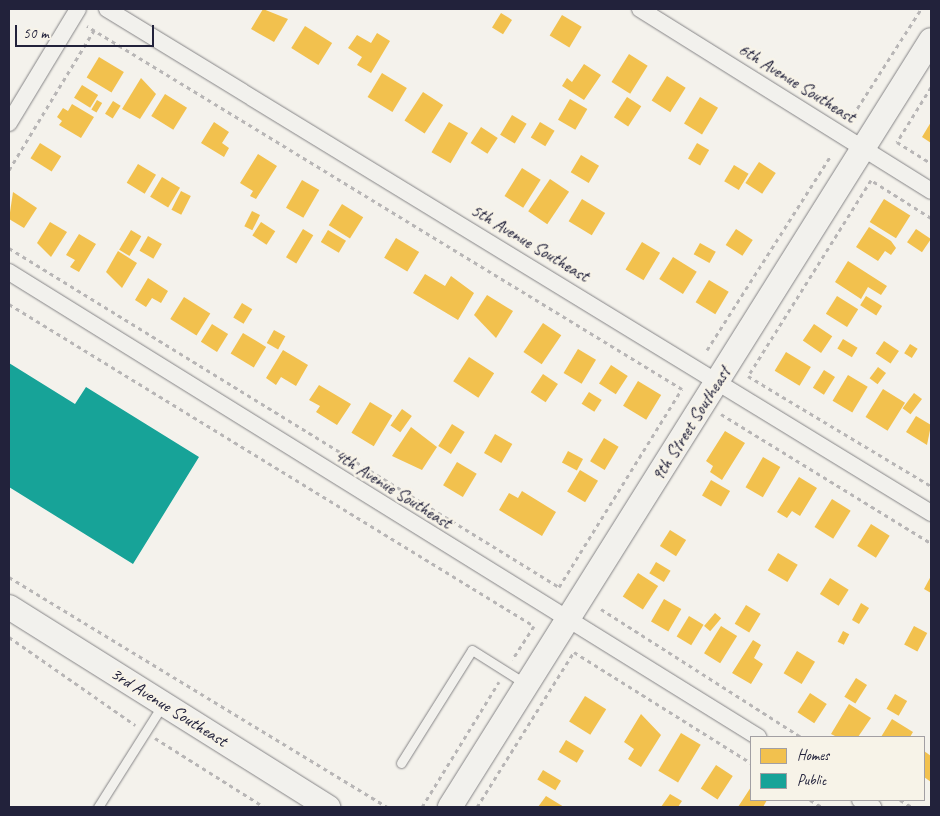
<!DOCTYPE html>
<html>
<head>
<meta charset="utf-8">
<style>
	body { margin:0 }
	#map { position:relative; width:940px; height:816px; overflow:hidden; background:#f4f2ec; font-family:Caveat,sans-serif }
	div>[style] { position:absolute }
	.homes>* { inset:0; background:#f2c14e; transform-origin:0 0 }
	.public>* { inset:0; background:#17a398 }
	.path>* { height:3px; margin-top:-1.5px; transform-origin:0; background:repeating-linear-gradient(90deg,#b8b6b6 0 4px,transparent 0 8px) }
	.roads { filter:drop-shadow(0 0 1px #858486) drop-shadow(0 0 1px #858486) }
	.lane>* { height:9px; margin:-4.5px; padding:0 4.5px; transform-origin:4.5px; border-radius:4.5px; background:#f2f1ed }
	.street>* { height:16px; margin:-8px; padding:0 8px; transform-origin:8px; border-radius:8px; background:#f2f1ed }
	.secondary>* { height:24px; margin:-12px; padding:0 12px; transform-origin:12px; border-radius:12px; background:#f2f1ed }
	span { translate:-50% -50%; white-space:nowrap; text-align:center; line-height:1.15; -webkit-text-stroke:5px #f7f3e8; paint-order:stroke }
	.street-label { font-size:18px; color:#22223b }
	.frame { position:absolute; inset:0; border:10px solid #22223b; pointer-events:none }
	.legend { position:absolute; left:750px; top:736px; width:175px; height:65px; box-sizing:border-box; background:#f7f3e8; border:1px solid #a29fa3; margin:0; padding:6px 9px; list-style:none; font-size:15px; color:#22223b }
	.legend li { display:flex; align-items:center; gap:10px; height:25px }
	.legend b { width:25px; border:1px solid #a29fa3 }
	.scale { position:absolute; left:15px; top:25px; width:139px; height:22px; box-sizing:border-box; border:2px solid #22223b; border-top:0; padding-left:6px; font-size:15px; line-height:18px; white-space:nowrap; color:#22223b; -webkit-text-stroke:4px #f7f3e8; paint-order:stroke }
</style>
</head>
<body>
<div id="map">
	<div class="homes">
		<div style="clip-path:polygon(263px 9px,288px 19px,274px 42px,251px 29px)"></div>
		<div style="left:501px;top:13px;width:13px;height:17px;rotate:32deg"></div>
		<div style="left:562px;top:15px;width:23px;height:24px;rotate:31deg"></div>
		<div style="left:305px;top:26px;width:32px;height:26px;rotate:32deg"></div>
		<div style="clip-path:polygon(377px 33px,390px 41px,371px 73px,357px 65px,362px 57px,348px 48px,357px 35px,371px 43px)"></div>
		<div style="left:629px;top:54px;width:22px;height:33px;rotate:32deg"></div>
		<div style="left:99px;top:57px;width:29px;height:24px;rotate:31deg"></div>
		<div style="clip-path:polygon(584px 64px,601px 75px,584px 100px,562px 86px,567px 78px,572px 82px)"></div>
		<div style="left:382px;top:73px;width:29px;height:28px;rotate:31deg"></div>
		<div style="left:667px;top:76px;width:22px;height:29px;rotate:32deg"></div>
		<div style="clip-path:polygon(141px 78px,156px 94px,140px 119px,122px 109px)"></div>
		<div style="left:82px;top:85px;width:19px;height:15px;rotate:32deg"></div>
		<div style="left:423px;top:92px;width:24px;height:34px;rotate:33deg"></div>
		<div style="left:165px;top:94px;width:26px;height:26px;rotate:32deg"></div>
		<div style="left:627px;top:97px;width:17px;height:24px;rotate:33deg"></div>
		<div style="left:700px;top:97px;width:21px;height:31px;rotate:31deg"></div>
		<div style="left:570px;top:99px;width:20px;height:24px;rotate:30deg"></div>
		<div style="left:97px;top:100px;width:6px;height:11px;rotate:31deg"></div>
		<div style="left:113px;top:101px;width:9px;height:15px;rotate:32deg"></div>
		<div style="clip-path:polygon(72px 104px,94px 117px,81px 138px,59px 125px,62px 121px,57px 117px,63px 108px,68px 111px)"></div>
		<div style="left:512px;top:115px;width:17px;height:23px;rotate:31deg"></div>
		<div style="clip-path:polygon(214px 122px,229px 132px,222px 143px,229px 148px,224px 157px,201px 143px)"></div>
		<div style="left:449px;top:122px;width:22px;height:35px;rotate:30deg"></div>
		<div style="left:540px;top:122px;width:17px;height:18px;rotate:31deg"></div>
		<div style="clip-path:polygon(931px 122px,931px 143px,922px 137px)"></div>
		<div style="left:481px;top:127px;width:20px;height:19px;rotate:33deg"></div>
		<div style="left:40px;top:143px;width:25px;height:18px;rotate:32deg"></div>
		<div style="left:697px;top:143px;width:14px;height:18px;rotate:30deg"></div>
		<div style="clip-path:polygon(258px 154px,277px 166px,256px 199px,250px 196px,253px 191px,240px 183px)"></div>
		<div style="left:581px;top:155px;width:21px;height:20px;rotate:31deg"></div>
		<div style="left:759px;top:162px;width:20px;height:25px;rotate:33deg"></div>
		<div style="left:138px;top:164px;width:21px;height:22px;rotate:31deg"></div>
		<div style="left:734px;top:165px;width:17px;height:19px;rotate:31deg"></div>
		<div style="left:522px;top:168px;width:22px;height:33px;rotate:32deg"></div>
		<div style="left:162px;top:177px;width:21px;height:23px;rotate:31deg"></div>
		<div style="left:550px;top:179px;width:23px;height:39px;rotate:34deg"></div>
		<div style="left:302px;top:180px;width:20px;height:32px;rotate:30deg"></div>
		<div style="left:181px;top:191px;width:11px;height:21px;rotate:27deg"></div>
		<div style="clip-path:polygon(13px 192px,37px 208px,24px 228px,9px 219px)"></div>
		<div style="left:582px;top:199px;width:27px;height:26px;rotate:31deg"></div>
		<div style="left:884px;top:199px;width:31px;height:27px;rotate:32deg"></div>
		<div style="left:342px;top:204px;width:25px;height:25px;rotate:32deg"></div>
		<div style="left:252px;top:211px;width:9px;height:17px;rotate:27deg"></div>
		<div style="clip-path:polygon(50px 222px,67px 232px,51px 257px,37px 243px)"></div>
		<div style="left:261px;top:222px;width:17px;height:16px;rotate:33deg"></div>
		<div style="clip-path:polygon(869px 227px,891px 241px,896px 248px,891px 255px,885px 251px,878px 261px,856px 247px)"></div>
		<div style="left:303px;top:229px;width:12px;height:33px;rotate:31deg"></div>
		<div style="left:736px;top:229px;width:20px;height:19px;rotate:33deg"></div>
		<div style="left:916px;top:229px;width:18px;height:16px;rotate:34deg"></div>
		<div style="left:131px;top:230px;width:12px;height:23px;rotate:31deg"></div>
		<div style="left:328px;top:230px;width:21px;height:14px;rotate:31deg"></div>
		<div style="clip-path:polygon(79px 234px,96px 244px,79px 272px,70px 267px,75px 260px,66px 255px)"></div>
		<div style="left:148px;top:236px;width:16px;height:17px;rotate:30deg"></div>
		<div style="left:396px;top:238px;width:27px;height:23px;rotate:31deg"></div>
		<div style="left:642px;top:242px;width:21px;height:32px;rotate:31deg"></div>
		<div style="left:700px;top:243px;width:18px;height:13px;rotate:29deg"></div>
		<div style="clip-path:polygon(118px 251px,137px 263px,122px 288px,106px 272px)"></div>
		<div style="left:673px;top:257px;width:28px;height:26px;rotate:32deg"></div>
		<div style="clip-path:polygon(848px 261px,887px 286px,881px 295px,868px 287px,861px 299px,835px 282px)"></div>
		<div style="clip-path:polygon(425px 274px,445px 286px,451px 276px,474px 293px,458px 320px,413px 293px)"></div>
		<div style="clip-path:polygon(148px 278px,168px 291px,161px 303px,152px 298px,146px 307px,135px 300px)"></div>
		<div style="left:709px;top:280px;width:23px;height:26px;rotate:31deg"></div>
		<div style="clip-path:polygon(487px 295px,513px 311px,496px 338px,474px 315px)"></div>
		<div style="left:837px;top:296px;width:25px;height:21px;rotate:32deg"></div>
		<div style="left:866px;top:296px;width:19px;height:11px;rotate:32deg"></div>
		<div style="left:184px;top:297px;width:31px;height:26px;rotate:32deg"></div>
		<div style="left:242px;top:303px;width:12px;height:17px;rotate:31deg"></div>
		<div style="left:543px;top:323px;width:22px;height:35px;rotate:34deg"></div>
		<div style="left:212px;top:324px;width:19px;height:21px;rotate:32deg"></div>
		<div style="left:814px;top:324px;width:22px;height:20px;rotate:34deg"></div>
		<div style="left:274px;top:330px;width:13px;height:15px;rotate:29deg"></div>
		<div style="left:243px;top:333px;width:27px;height:24px;rotate:31deg"></div>
		<div style="left:843px;top:339px;width:17px;height:11px;rotate:31deg"></div>
		<div style="left:884px;top:341px;width:18px;height:15px;rotate:34deg"></div>
		<div style="left:910px;top:344px;width:9px;height:11px;rotate:32deg"></div>
		<div style="left:578px;top:349px;width:21px;height:28px;rotate:31deg"></div>
		<div style="clip-path:polygon(283px 350px,308px 365px,296px 386px,281px 377px,276px 385px,266px 378px)"></div>
		<div style="left:786px;top:352px;width:29px;height:22px;rotate:31deg"></div>
		<div style="left:469px;top:357px;width:30px;height:29px;rotate:33deg"></div>
		<div style="left:611px;top:365px;width:20px;height:22px;rotate:33deg"></div>
		<div style="left:878px;top:367px;width:10px;height:14px;rotate:37deg"></div>
		<div style="left:824px;top:370px;width:13px;height:21px;rotate:32deg"></div>
		<div style="left:543px;top:374px;width:18px;height:22px;rotate:34deg"></div>
		<div style="left:848px;top:375px;width:23px;height:30px;rotate:31deg"></div>
		<div style="left:638px;top:381px;width:27px;height:29px;rotate:31deg"></div>
		<div style="clip-path:polygon(319px 385px,351px 404px,337px 425px,316px 412px,320px 406px,309px 400px)"></div>
		<div style="left:883px;top:389px;width:26px;height:33px;rotate:32deg"></div>
		<div style="left:589px;top:392px;width:15px;height:14px;rotate:32deg"></div>
		<div style="left:914px;top:393px;width:10px;height:19px;rotate:37deg"></div>
		<div style="left:370px;top:402px;width:26px;height:36px;rotate:31deg"></div>
		<div style="left:402px;top:409px;width:12px;height:20px;rotate:35deg"></div>
		<div style="clip-path:polygon(916px 416px,931px 425px,927px 445px,906px 432px)"></div>
		<div style="left:452px;top:424px;width:15px;height:26px;rotate:32deg"></div>
		<div style="clip-path:polygon(411px 427px,437px 447px,422px 470px,392px 456px)"></div>
		<div style="clip-path:polygon(725px 431px,745px 443px,722px 480px,710px 472px,713px 466px,706px 461px)"></div>
		<div style="left:495px;top:434px;width:20px;height:22px;rotate:30deg"></div>
		<div style="left:604px;top:438px;width:17px;height:27px;rotate:31deg"></div>
		<div style="left:568px;top:451px;width:17px;height:13px;rotate:28deg"></div>
		<div style="left:763px;top:457px;width:20px;height:35px;rotate:30deg"></div>
		<div style="left:457px;top:462px;width:23px;height:27px;rotate:31deg"></div>
		<div style="left:580px;top:470px;width:21px;height:25px;rotate:31deg"></div>
		<div style="clip-path:polygon(799px 477px,817px 488px,800px 516px,792px 511px,787px 518px,777px 512px)"></div>
		<div style="left:711px;top:480px;width:22px;height:18px;rotate:30deg"></div>
		<div style="clip-path:polygon(522px 491px,556px 512px,542px 536px,499px 510px,509px 493px,518px 498px)"></div>
		<div style="left:832px;top:499px;width:22px;height:33px;rotate:32deg"></div>
		<div style="left:871px;top:524px;width:22px;height:26px;rotate:32deg"></div>
		<div style="left:670px;top:530px;width:19px;height:19px;rotate:32deg"></div>
		<div style="left:778px;top:553px;width:23px;height:20px;rotate:31deg"></div>
		<div style="left:656px;top:562px;width:17px;height:13px;rotate:31deg"></div>
		<div style="left:638px;top:573px;width:24px;height:28px;rotate:33deg"></div>
		<div style="clip-path:polygon(931px 576px,931px 593px,924px 589px)"></div>
		<div style="left:830px;top:578px;width:22px;height:19px;rotate:32deg"></div>
		<div style="left:664px;top:599px;width:20px;height:26px;rotate:30deg"></div>
		<div style="clip-path:polygon(861px 603px,869px 608px,859px 624px,852px 620px)"></div>
		<div style="left:746px;top:605px;width:17px;height:22px;rotate:31deg"></div>
		<div style="left:715px;top:613px;width:8px;height:17px;rotate:40deg"></div>
		<div style="left:689px;top:616px;width:17px;height:24px;rotate:31deg"></div>
		<div style="left:721px;top:626px;width:19px;height:32px;rotate:32deg"></div>
		<div style="left:914px;top:626px;width:15px;height:21px;rotate:28deg"></div>
		<div style="left:843px;top:631px;width:7px;height:12px;rotate:27deg"></div>
		<div style="clip-path:polygon(753px 640px,761px 645px,754px 658px,763px 664px,751px 684px,732px 673px)"></div>
		<div style="left:797px;top:651px;width:21px;height:26px;rotate:31deg"></div>
		<div style="left:856px;top:678px;width:13px;height:22px;rotate:32deg"></div>
		<div style="left:810px;top:693px;width:20px;height:23px;rotate:33deg"></div>
		<div style="left:895px;top:694px;width:14px;height:17px;rotate:30deg"></div>
		<div style="left:585px;top:696px;width:25px;height:30px;rotate:32deg"></div>
		<div style="clip-path:polygon(849px 704px,871px 718px,858px 737px,837px 737px,831px 734px)"></div>
		<div style="clip-path:polygon(641px 714px,661px 735px,641px 767px,628px 759px,634px 749px,624px 742px)"></div>
		<div style="clip-path:polygon(892px 719px,913px 732px,910px 737px,881px 737px)"></div>
		<div style="left:681px;top:733px;width:23px;height:44px;rotate:31deg"></div>
		<div style="left:566px;top:740px;width:21px;height:14px;rotate:31deg"></div>
		<div style="clip-path:polygon(924px 751px,931px 756px,931px 782px,924px 777px)"></div>
		<div style="left:716px;top:765px;width:20px;height:28px;rotate:33deg"></div>
		<div style="left:543px;top:770px;width:21px;height:11px;rotate:31deg"></div>
		<div style="clip-path:polygon(751px 787px,751px 800px,767px 800px,763px 807px,738px 807px)"></div>
		<div style="clip-path:polygon(670px 794px,682px 801px,678px 807px,661px 807px)"></div>
		<div style="clip-path:polygon(546px 796px,564px 807px,538px 807px)"></div>
	</div>
	<div class="public">
		<div style="clip-path:polygon(9px 363px,75px 404px,86px 387px,199px 457px,133px 564px,9px 487px)"></div>
	</div>
	<div class="path">
		<div style="left:931px;top:87px;width:65px;rotate:121.7deg"></div>
		<div style="left:897px;top:142px;width:40px;rotate:32deg"></div>
		<div style="left:853px;top:115px;width:126px;rotate:-57.3deg"></div>
		<div style="left:9px;top:170px;width:164px;rotate:-58.7deg"></div>
		<div style="left:931px;top:218px;width:71px;rotate:-147.7deg"></div>
		<div style="left:871px;top:180px;width:231px;rotate:122.1deg"></div>
		<div style="left:748px;top:376px;width:214px;rotate:31deg"></div>
		<div style="left:9px;top:248px;width:646px;rotate:31.65deg"></div>
		<div style="left:559px;top:587px;width:233px;rotate:-58.2deg"></div>
		<div style="left:682px;top:389px;width:697px;rotate:-148.61deg"></div>
		<div style="left:9px;top:304px;width:616px;rotate:31.52deg"></div>
		<div style="left:534px;top:626px;width:40px;rotate:122.9deg"></div>
		<div style="left:707px;top:350px;width:231px;rotate:-57.5deg"></div>
		<div style="left:721px;top:414px;width:246px;rotate:31.6deg"></div>
		<div style="left:9px;top:577px;width:442px;rotate:31.3deg"></div>
		<div style="left:601px;top:609px;width:237px;rotate:32.6deg"></div>
		<div style="left:9px;top:637px;width:154px;rotate:34.9deg"></div>
		<div style="left:155px;top:738px;width:129px;rotate:32.3deg"></div>
		<div style="left:810px;top:800px;width:14px;rotate:30deg"></div>
		<div style="left:900px;top:800px;width:14px;rotate:30deg"></div>
		<div style="left:422px;top:807px;width:147px;rotate:-58.4deg"></div>
		<div style="left:477px;top:807px;width:183px;rotate:-58deg"></div>
		<div style="left:574px;top:652px;width:209px;rotate:32.1deg"></div>
	</div>
	<div class="roads">
		<div class="lane">
			<div style="left:401px;top:763px;width:133px;rotate:-57.9deg"></div>
			<div style="left:472px;top:650px;width:64px;rotate:32.2deg"></div>
			<div style="left:98px;top:807px;width:122px;rotate:-57.7deg"></div>
		</div>
		<div class="street">
			<div style="left:107px;top:9px;width:966px;rotate:31.45deg"></div>
			<div style="left:640px;top:9px;width:343px;rotate:32deg"></div>
			<div style="left:9px;top:123px;width:133px;rotate:-58.8deg"></div>
			<div style="left:9px;top:272px;width:882px;rotate:31.83deg"></div>
			<div style="left:860px;top:800px;width:15px;rotate:28deg"></div>
		</div>
		<div class="secondary">
			<div style="left:9px;top:607px;width:377px;rotate:32.1deg"></div>
			<div style="left:450px;top:807px;width:905px;rotate:-57.91deg"></div>
		</div>
	</div>
	<div class="street-label">
		<span style="left:797px;top:83px;rotate:32deg">6th Avenue Southeast</span>
		<span style="left:530px;top:243px;rotate:31deg">5th Avenue Southeast</span>
		<span style="left:691px;top:424px;rotate:-58deg">9th Street Southeast</span>
		<span style="left:393px;top:489px;rotate:32deg">4th Avenue Southeast</span>
		<span style="left:169px;top:707px;rotate:32deg">3rd Avenue Southeast</span>
	</div>
	<div class="frame"></div>
	<ul class="legend">
	<li><b style="height:14px;background:#f2c14e"></b>Homes</li>
	<li><b style="height:14px;background:#17a398"></b>Public</li>
	</ul>
	<div class="scale">50 m</div>
</div>
</body>
</html>
